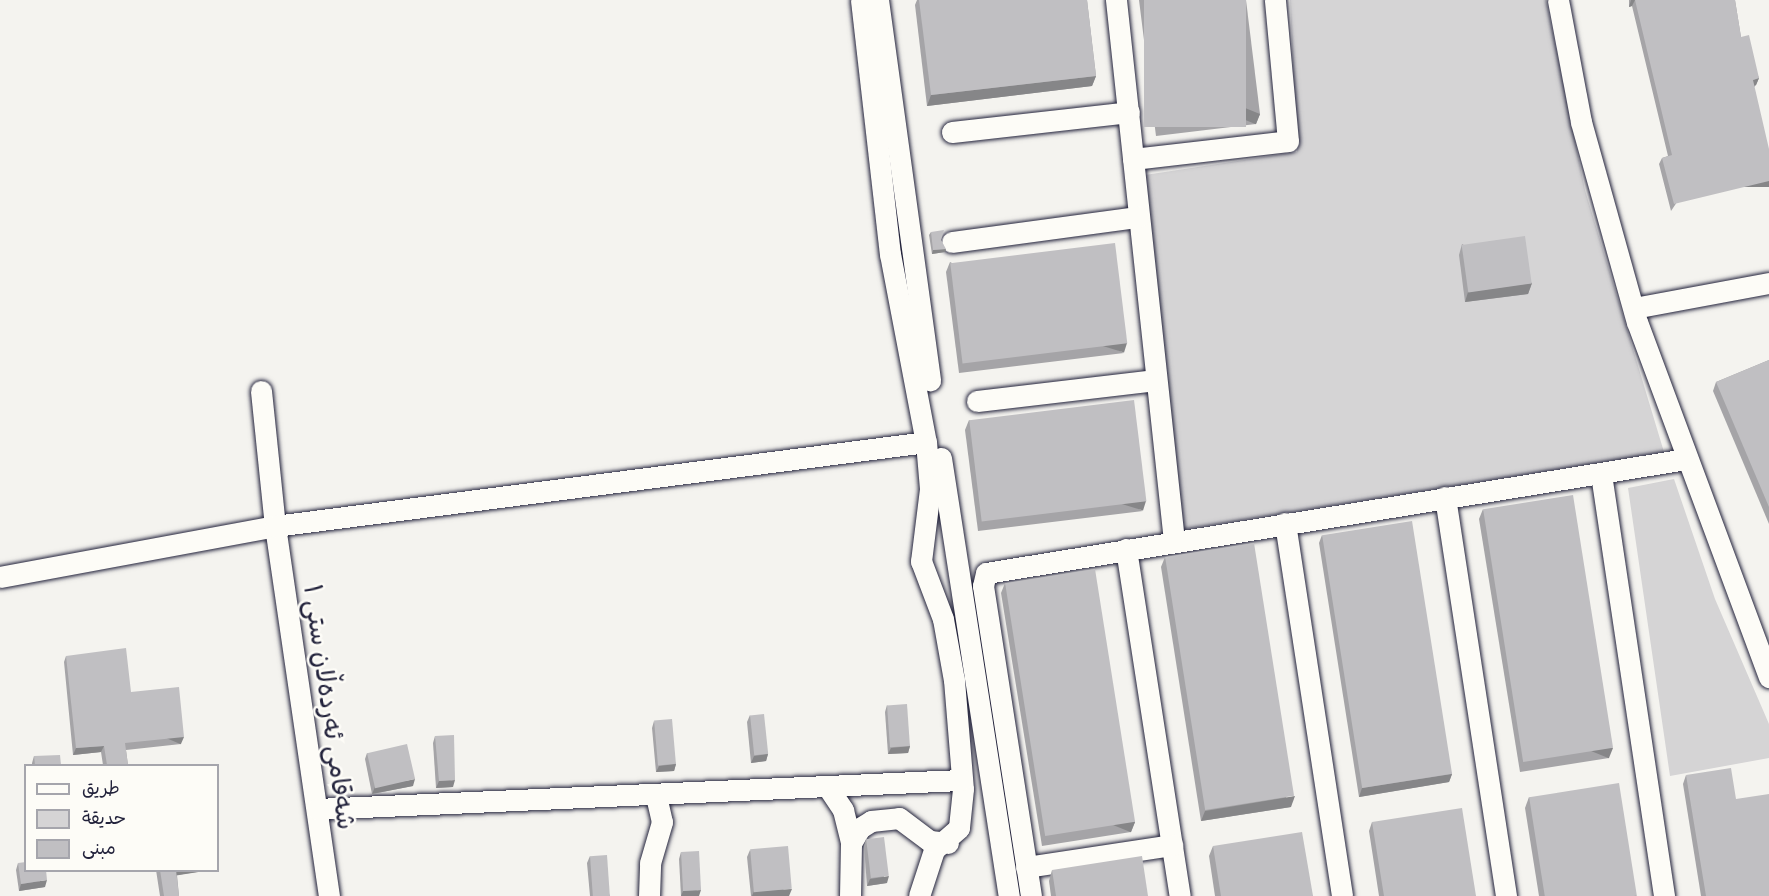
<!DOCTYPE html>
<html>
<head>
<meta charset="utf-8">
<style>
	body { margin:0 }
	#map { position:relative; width:1769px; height:896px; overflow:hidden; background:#f4f3ef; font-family:Itim,"Playpen Sans Arabic",sans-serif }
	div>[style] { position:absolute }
	.green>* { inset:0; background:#d5d4d5 }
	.roads { filter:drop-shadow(0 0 2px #22223b) drop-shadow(0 0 2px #22223b) }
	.minor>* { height:21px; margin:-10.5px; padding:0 10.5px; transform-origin:10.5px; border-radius:10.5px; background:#fdfcf7 }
	.wall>* { inset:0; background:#a5a4a7 }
	.shaded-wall>* { inset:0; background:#868688; transform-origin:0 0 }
	.building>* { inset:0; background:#c0bfc2; transform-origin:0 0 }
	span { translate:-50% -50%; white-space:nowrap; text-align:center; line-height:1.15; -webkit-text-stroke:5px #fdfcf7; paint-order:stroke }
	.street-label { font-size:26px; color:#22223b }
	.legend { position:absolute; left:24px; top:764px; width:195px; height:108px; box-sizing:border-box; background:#fdfcf7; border:2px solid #a5a5ac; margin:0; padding:8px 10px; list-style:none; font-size:18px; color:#22223b }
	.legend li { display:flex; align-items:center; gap:12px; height:30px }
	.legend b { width:30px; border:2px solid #a5a5ac }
</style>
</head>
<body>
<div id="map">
	<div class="green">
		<div style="clip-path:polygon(1290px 0,1546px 0,1585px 190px,1664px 452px,1179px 530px,1145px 175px,1297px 152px)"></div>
		<div style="clip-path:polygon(1674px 479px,1715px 599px,1769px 724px,1769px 758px,1670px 776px,1628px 488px)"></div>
	</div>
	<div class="roads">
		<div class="minor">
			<div style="left:861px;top:0;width:256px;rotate:83.5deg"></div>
			<div style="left:890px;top:254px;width:191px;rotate:79.2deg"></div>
			<div style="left:926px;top:442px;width:47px;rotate:85.1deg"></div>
			<div style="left:930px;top:489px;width:73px;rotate:97.1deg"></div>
			<div style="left:921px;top:561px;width:62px;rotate:69.2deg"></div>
			<div style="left:943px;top:619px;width:62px;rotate:79.8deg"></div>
			<div style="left:954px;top:680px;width:109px;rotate:85.3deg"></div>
			<div style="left:963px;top:789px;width:39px;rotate:96deg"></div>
			<div style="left:959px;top:828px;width:33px;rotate:139deg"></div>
			<div style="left:934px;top:850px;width:48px;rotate:108.1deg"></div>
			<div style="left:878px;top:0;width:384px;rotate:82.2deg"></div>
			<div style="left:1116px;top:0;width:544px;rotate:83.88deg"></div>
			<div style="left:1558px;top:0;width:124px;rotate:79.3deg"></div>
			<div style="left:1581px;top:122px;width:208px;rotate:74.4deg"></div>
			<div style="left:1637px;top:322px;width:379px;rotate:69.6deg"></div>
			<div style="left:952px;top:132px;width:178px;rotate:-6.4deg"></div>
			<div style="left:1133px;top:159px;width:156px;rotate:-6.6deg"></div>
			<div style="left:1288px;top:141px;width:142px;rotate:-95.3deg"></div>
			<div style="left:952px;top:242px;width:188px;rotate:-7.7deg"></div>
			<div style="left:1634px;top:308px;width:137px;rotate:-10.5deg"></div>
			<div style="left:261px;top:391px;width:136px;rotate:84.1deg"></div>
			<div style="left:275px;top:526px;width:374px;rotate:81.7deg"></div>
			<div style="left:977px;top:401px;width:180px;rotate:-6.7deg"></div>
			<div style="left:941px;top:458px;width:443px;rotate:81.2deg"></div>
			<div style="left:1601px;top:474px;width:427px;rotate:81.5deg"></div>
			<div style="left:1445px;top:497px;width:404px;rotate:81.3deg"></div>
			<div style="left:1285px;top:523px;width:377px;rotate:81.3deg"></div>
			<div style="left:1126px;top:549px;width:351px;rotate:81.2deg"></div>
			<div style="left:0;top:577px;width:280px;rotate:-10.5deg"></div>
			<div style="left:275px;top:526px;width:656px;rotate:-7.35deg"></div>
			<div style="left:827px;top:786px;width:29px;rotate:56deg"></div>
			<div style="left:843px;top:810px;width:34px;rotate:76deg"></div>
			<div style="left:317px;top:809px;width:645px;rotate:-2.58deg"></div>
			<div style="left:1026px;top:867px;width:148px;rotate:-8.6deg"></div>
			<div style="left:649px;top:896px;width:33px;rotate:-88deg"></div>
			<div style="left:650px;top:863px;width:43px;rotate:-73.7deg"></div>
			<div style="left:662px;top:822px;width:28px;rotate:-103deg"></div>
			<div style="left:850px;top:896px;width:53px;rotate:-88.9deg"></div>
			<div style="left:851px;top:843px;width:17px;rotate:-59deg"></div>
			<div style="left:860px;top:828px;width:13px;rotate:-32deg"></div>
			<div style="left:871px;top:821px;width:28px;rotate:-6deg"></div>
			<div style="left:899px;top:818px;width:39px;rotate:37deg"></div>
			<div style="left:930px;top:841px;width:18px;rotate:6deg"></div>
			<div style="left:1031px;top:896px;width:314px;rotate:-98.8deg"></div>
			<div style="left:983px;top:586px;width:13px;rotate:-77deg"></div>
			<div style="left:986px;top:573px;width:709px;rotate:-9.25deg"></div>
		</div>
	</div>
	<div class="wall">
		<div style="clip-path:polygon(917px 0,1087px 0,1096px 76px,1092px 86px,927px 106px,915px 5px)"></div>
		<div style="clip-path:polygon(1139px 0,1246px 0,1260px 114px,1256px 124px,1156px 136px)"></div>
		<div style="clip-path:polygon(1629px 0,1735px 0,1741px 37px,1759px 78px,1756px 85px,1755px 86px,1671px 211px,1659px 164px,1662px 158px,1668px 156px,1632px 6px,1629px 7px)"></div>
		<div style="clip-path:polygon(931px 232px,941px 240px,945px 252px,932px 254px,929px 235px)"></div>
		<div style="clip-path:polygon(1462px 244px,1532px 283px,1528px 294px,1465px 302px,1459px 255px)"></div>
		<div style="clip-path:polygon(950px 262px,1124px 353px,959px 373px,946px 272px)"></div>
		<div style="clip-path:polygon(1769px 360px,1769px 524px,1713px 391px,1716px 382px)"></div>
		<div style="clip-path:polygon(969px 420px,1143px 511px,978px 531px,965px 430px)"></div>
		<div style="clip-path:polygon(1483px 509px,1609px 758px,1520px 772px,1479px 519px)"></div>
		<div style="clip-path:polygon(1322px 535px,1452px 774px,1449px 782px,1359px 797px,1319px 543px)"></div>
		<div style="clip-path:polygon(1165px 557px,1291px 807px,1201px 821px,1161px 567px)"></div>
		<div style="clip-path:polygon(1005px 583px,1135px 822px,1131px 832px,1042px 846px,1001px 593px)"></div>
		<div style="clip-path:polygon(66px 656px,181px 744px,126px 750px,128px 765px,103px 765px,101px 752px,73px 755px,64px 662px)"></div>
		<div style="clip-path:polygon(887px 705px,910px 746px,908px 753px,888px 754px,885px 712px)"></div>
		<div style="clip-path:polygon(750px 715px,768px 754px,766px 761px,751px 763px,747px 722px)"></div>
		<div style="clip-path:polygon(654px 721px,676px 764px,674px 771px,656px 772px,652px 728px)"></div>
		<div style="clip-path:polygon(435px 736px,453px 787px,436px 788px,433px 743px)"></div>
		<div style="clip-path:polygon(367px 753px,413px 786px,372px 794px,365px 759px)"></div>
		<div style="clip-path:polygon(34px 756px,61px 765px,32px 765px,32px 763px)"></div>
		<div style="clip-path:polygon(1686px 775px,1769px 896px,1701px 896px,1683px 784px)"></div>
		<div style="clip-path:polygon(1529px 797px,1637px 896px,1539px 896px,1525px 808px)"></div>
		<div style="clip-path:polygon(1372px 822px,1476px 896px,1379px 896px,1369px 831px)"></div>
		<div style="clip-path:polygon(866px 839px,887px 883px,867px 886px,864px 846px)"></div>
		<div style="clip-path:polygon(1213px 846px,1313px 896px,1215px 896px,1209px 856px)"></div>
		<div style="clip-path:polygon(750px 850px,789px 896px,751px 896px,747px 857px)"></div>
		<div style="clip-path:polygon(681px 852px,699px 896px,681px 896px,679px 859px)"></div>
		<div style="clip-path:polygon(590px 856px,610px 896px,590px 896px,587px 863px)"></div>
		<div style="clip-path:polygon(18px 863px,45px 887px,19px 891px,16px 870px)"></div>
		<div style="clip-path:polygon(156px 870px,210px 870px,177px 875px,179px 896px,160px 896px)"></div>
		<div style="clip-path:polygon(1052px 870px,1148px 896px,1051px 896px,1049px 881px)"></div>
	</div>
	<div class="shaded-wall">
		<div style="clip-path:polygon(1631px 0,1635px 0,1632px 6px,1629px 7px)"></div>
		<div style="clip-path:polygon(1096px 76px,1092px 86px,927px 106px,931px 95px)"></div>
		<div style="clip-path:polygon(1759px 78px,1756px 85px,1751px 87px,1753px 80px)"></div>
		<div style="left:1260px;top:114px;width:11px;height:101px;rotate:112deg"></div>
		<div style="left:1769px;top:181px;width:6px;height:98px;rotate:90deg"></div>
		<div style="clip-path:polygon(946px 249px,945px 252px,932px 254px,933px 250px)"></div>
		<div style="clip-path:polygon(1532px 283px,1528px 294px,1465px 302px,1468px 292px)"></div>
		<div style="left:1127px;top:343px;width:10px;height:165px;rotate:107deg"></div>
		<div style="left:1146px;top:501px;width:10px;height:166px;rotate:107deg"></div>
		<div style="left:184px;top:737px;width:8px;height:59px;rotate:113deg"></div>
		<div style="clip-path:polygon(104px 746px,101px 752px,73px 755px,76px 748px)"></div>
		<div style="clip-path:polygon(910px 746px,908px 753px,888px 754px,891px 748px)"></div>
		<div style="left:1613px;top:748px;width:11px;height:91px;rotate:112deg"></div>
		<div style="clip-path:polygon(768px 754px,766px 761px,751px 763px,754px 756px)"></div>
		<div style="clip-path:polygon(676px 764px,674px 771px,656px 772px,659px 766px)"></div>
		<div style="clip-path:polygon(1452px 774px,1449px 782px,1359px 797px,1362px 788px)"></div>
		<div style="clip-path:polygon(415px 779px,413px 786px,372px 794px,375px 787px)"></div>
		<div style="clip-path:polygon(455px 780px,453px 787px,436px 788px,439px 781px)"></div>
		<div style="clip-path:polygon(1295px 796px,1291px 807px,1201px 821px,1205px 811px)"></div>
		<div style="left:1135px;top:822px;width:11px;height:91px;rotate:112deg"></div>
		<div style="clip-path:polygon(175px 870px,211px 870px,173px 876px)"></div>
		<div style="clip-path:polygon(889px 876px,887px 883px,867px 886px,870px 879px)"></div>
		<div style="clip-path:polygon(47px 880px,45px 887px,19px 891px,21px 884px)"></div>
		<div style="clip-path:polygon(792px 889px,789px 896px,752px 896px,754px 891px)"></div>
		<div style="clip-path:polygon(701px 890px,699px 896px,681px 896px,683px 891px)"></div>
	</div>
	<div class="building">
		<div style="clip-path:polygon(919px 0,1087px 0,1096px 76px,931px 95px)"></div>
		<div style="left:1144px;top:0;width:102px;height:127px"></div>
		<div style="clip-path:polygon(1635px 0,1735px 0,1741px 37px,1749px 35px,1759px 78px,1753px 80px,1769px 149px,1769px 181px,1674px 204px,1662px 158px,1672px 155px)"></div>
		<div style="clip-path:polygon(944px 230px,941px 240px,946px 249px,933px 250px,931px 232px)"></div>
		<div style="left:1525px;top:236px;width:48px;height:64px;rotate:82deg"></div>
		<div style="left:1115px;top:243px;width:101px;height:166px;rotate:83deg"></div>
		<div style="clip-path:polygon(1769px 360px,1769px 507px,1716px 382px)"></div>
		<div style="left:1134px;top:400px;width:102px;height:166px;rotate:83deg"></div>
		<div style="left:1573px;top:495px;width:256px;height:91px;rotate:81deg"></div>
		<div style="left:1412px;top:521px;width:256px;height:91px;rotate:81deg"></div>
		<div style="left:1254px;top:543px;width:256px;height:90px;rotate:81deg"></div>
		<div style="left:1095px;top:569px;width:256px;height:91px;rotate:81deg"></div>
		<div style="clip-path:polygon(126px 648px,131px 692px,179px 687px,184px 737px,125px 743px,128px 765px,107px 765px,104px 746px,76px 748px,66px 656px)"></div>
		<div style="left:907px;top:704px;width:42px;height:20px;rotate:86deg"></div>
		<div style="left:764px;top:714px;width:40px;height:14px;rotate:84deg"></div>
		<div style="left:672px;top:719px;width:45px;height:18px;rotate:85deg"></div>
		<div style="clip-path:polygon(454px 735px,455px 780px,439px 781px,435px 736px)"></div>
		<div style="left:407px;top:744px;width:36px;height:41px;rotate:77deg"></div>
		<div style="clip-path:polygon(60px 755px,61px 765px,35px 765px,34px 756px)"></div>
		<div style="clip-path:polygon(1731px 768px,1736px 799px,1769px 794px,1769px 896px,1706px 896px,1686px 775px)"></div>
		<div style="left:1619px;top:783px;width:114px;height:91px;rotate:81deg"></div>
		<div style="clip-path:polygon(1462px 808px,1476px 896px,1384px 896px,1372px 822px)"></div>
		<div style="clip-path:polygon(1302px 832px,1313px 896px,1221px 896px,1213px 846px)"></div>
		<div style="left:884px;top:837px;width:39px;height:18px;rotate:83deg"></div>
		<div style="left:788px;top:846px;width:43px;height:38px;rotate:85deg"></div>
		<div style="left:699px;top:851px;width:39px;height:18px;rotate:87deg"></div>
		<div style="left:607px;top:855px;width:41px;height:17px;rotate:86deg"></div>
		<div style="clip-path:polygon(1142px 856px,1148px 896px,1056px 896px,1052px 870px)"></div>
		<div style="clip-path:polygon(26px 862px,26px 870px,46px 870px,47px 880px,21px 884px,18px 863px)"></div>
		<div style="clip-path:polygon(160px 870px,176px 870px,179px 896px,164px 896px)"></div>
	</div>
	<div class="street-label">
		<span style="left:329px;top:707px;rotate:82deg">شەقامی ئەردەڵان ستی ١</span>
	</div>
	<ul class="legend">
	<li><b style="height:8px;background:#fdfcf7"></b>طريق</li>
	<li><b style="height:16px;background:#d5d4d5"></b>حديقة</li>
	<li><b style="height:16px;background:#c0bfc2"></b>مبنى</li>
	</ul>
</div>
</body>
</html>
